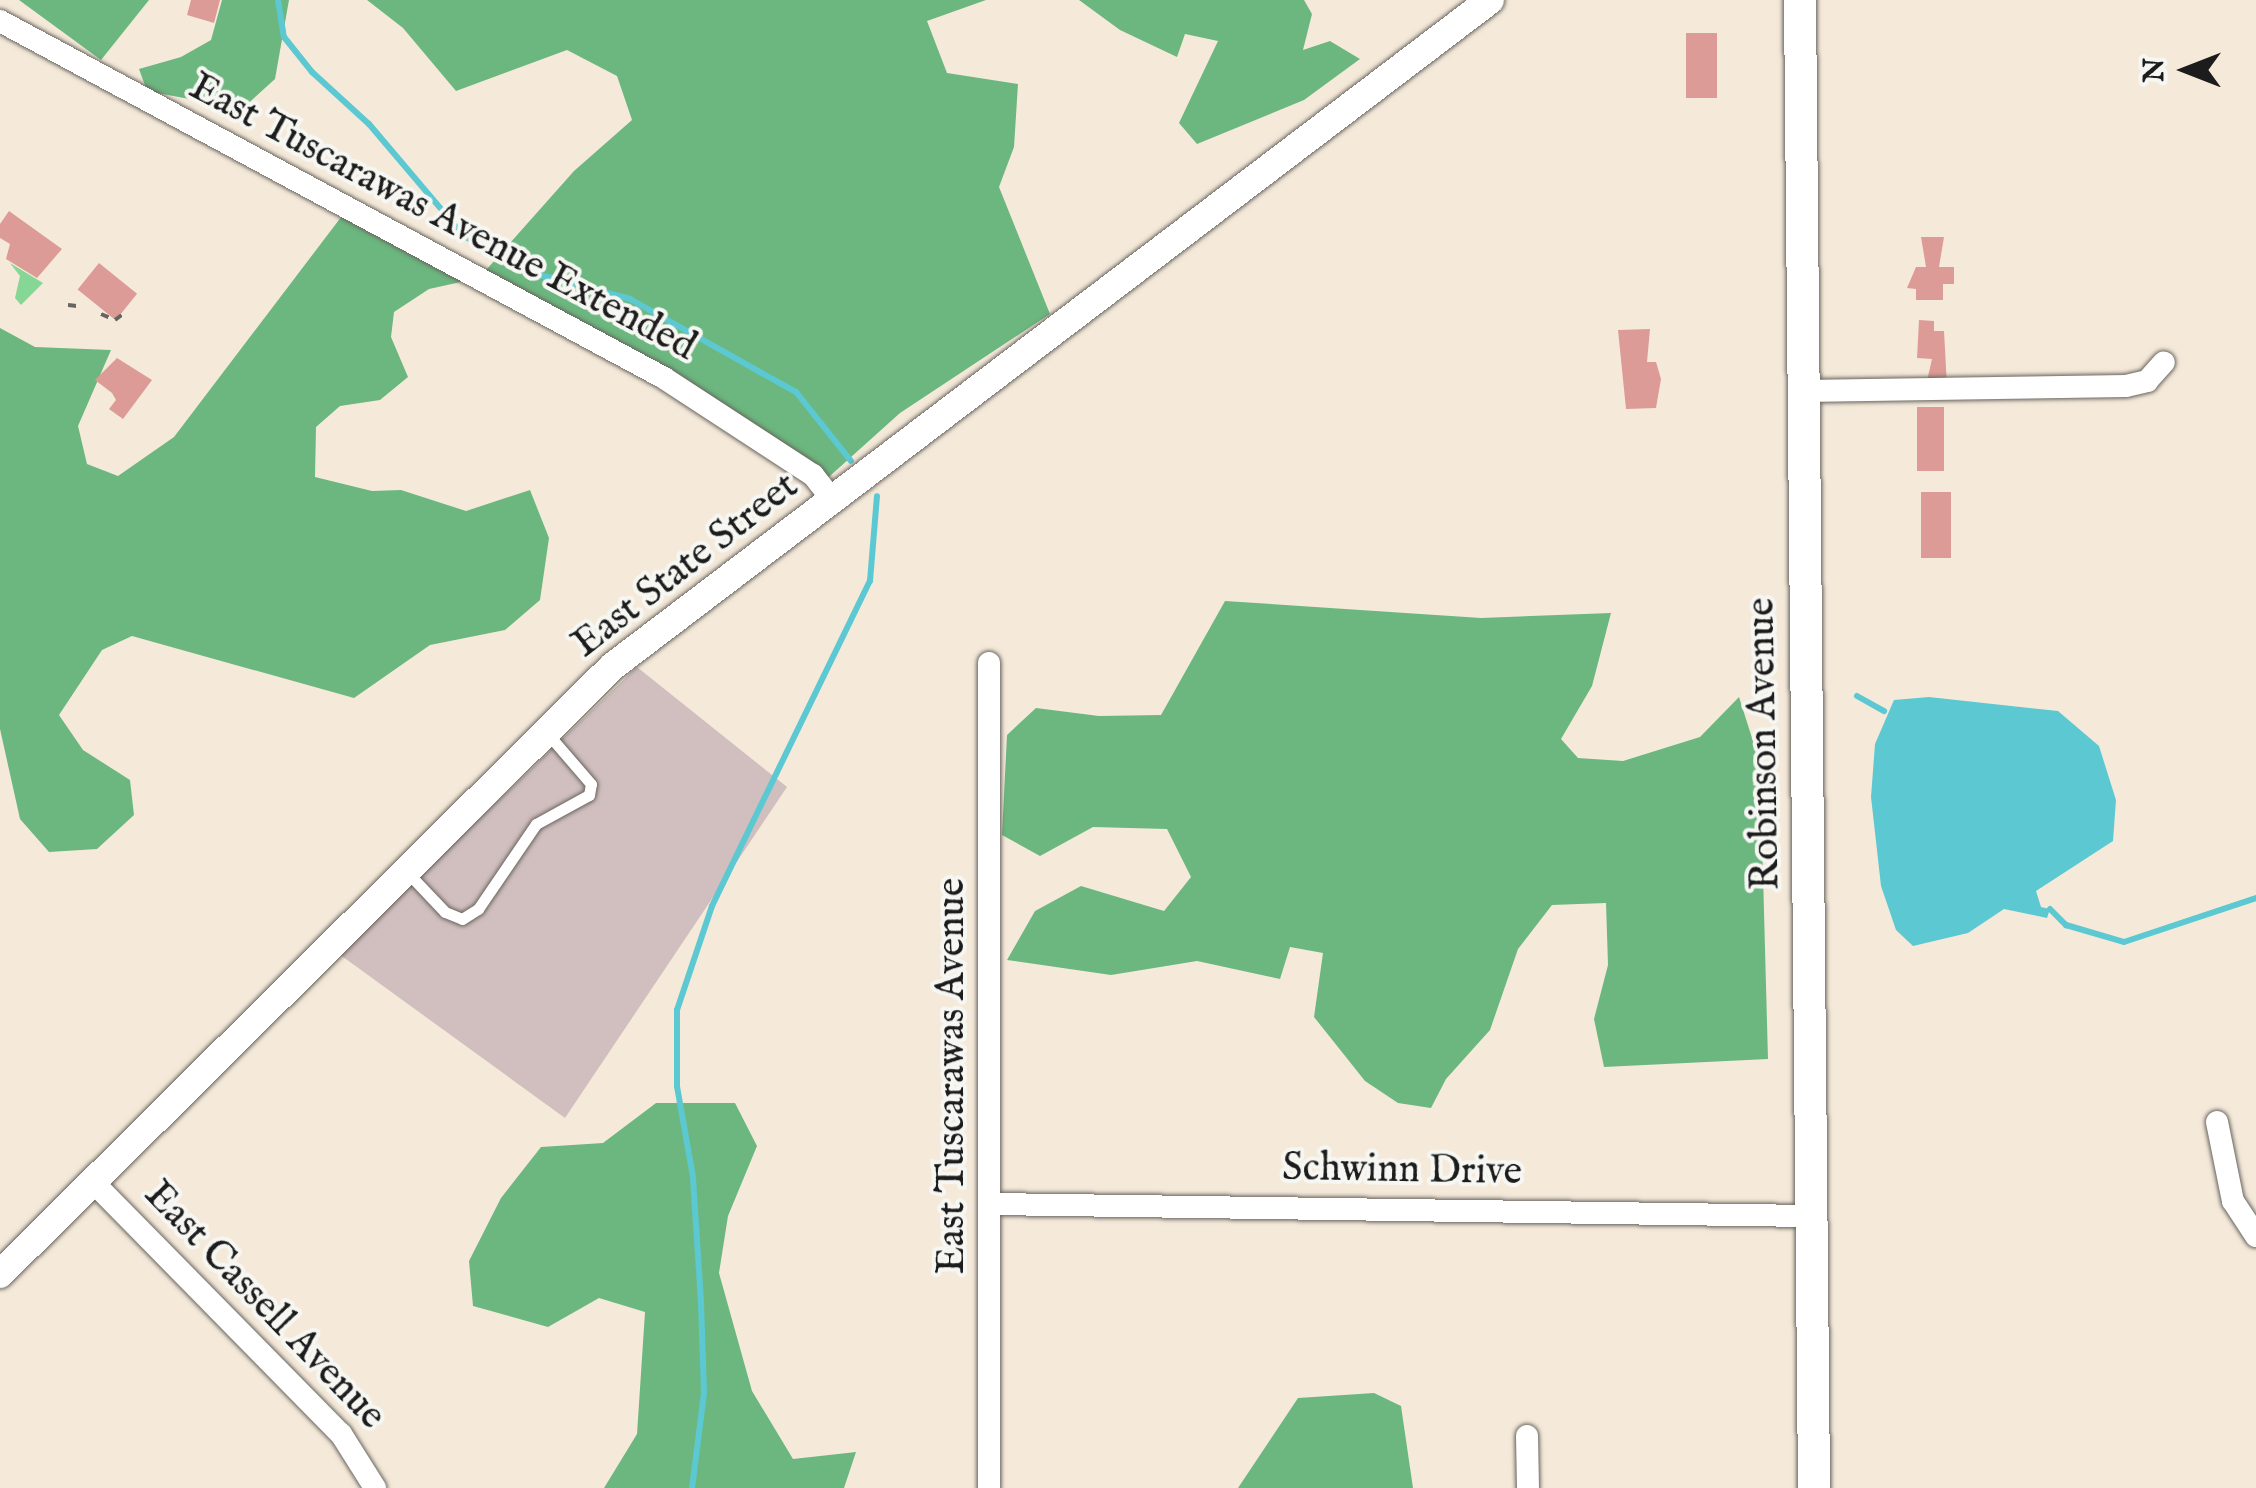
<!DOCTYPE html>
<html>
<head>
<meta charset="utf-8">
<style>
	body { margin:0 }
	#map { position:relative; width:2256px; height:1488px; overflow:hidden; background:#f5eada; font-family:"IM FELL English",serif }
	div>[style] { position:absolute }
	.industrial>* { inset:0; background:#d1bfbf }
	.green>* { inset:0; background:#86d696 }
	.forest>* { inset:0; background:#6cb77f }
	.water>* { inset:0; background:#5cc8d1 }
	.stream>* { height:6px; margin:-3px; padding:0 3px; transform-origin:3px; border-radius:3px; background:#5cc8d1 }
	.building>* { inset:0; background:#dc9b97; transform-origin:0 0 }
	.path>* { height:4px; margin-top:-2px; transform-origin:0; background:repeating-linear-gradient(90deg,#68645e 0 8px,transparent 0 16px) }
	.roads { filter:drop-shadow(0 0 2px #68645e) drop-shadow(0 0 2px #68645e) }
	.service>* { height:11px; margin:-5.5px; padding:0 5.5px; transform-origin:5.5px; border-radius:5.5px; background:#fff }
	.minor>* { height:22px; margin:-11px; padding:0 11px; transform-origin:11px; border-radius:11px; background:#fff }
	.tertiary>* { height:28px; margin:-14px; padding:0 14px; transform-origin:14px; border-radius:14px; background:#fff }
	.secondary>* { height:32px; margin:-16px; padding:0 16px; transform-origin:16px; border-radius:16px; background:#fff }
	span { translate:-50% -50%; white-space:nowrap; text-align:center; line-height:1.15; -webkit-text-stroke:8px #f6f6f2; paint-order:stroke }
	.street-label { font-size:40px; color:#1c1c1c }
	.north { position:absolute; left:2136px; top:20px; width:100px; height:100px; -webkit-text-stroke:8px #f6f6f2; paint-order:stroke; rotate:270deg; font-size:28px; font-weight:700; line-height:40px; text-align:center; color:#1c1c1c }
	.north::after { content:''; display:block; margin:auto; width:35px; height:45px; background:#1c1c1c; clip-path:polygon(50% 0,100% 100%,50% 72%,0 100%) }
</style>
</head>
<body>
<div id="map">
	<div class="industrial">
		<div style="clip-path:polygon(637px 667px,787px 787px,565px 1118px,339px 954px)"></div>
	</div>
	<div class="green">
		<div style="clip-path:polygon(10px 263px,43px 283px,21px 305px,15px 298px,20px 276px)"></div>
	</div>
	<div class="forest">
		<div style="clip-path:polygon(19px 0,149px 0,101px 60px)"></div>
		<div style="clip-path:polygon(222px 0,289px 0,275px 79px,242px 109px,147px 91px,139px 69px,181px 57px,211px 40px)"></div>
		<div style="clip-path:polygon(367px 0,986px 0,927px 21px,947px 73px,1018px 84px,1014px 147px,999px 187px,1050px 314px,900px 413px,821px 484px,479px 278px,429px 289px,394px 312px,391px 337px,408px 377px,380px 400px,340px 406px,316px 427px,315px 477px,372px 491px,401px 490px,466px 511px,530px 490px,549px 538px,540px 600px,505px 630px,430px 645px,354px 698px,132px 636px,102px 650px,59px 715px,83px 750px,130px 780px,134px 815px,97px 849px,49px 852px,20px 819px,0 729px,0 328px,35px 347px,111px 350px,78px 426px,87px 464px,118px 476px,174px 437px,348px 208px,479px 278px,574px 171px,632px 120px,617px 76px,567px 50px,456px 91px,403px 28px)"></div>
		<div style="clip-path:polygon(1079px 0,1304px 0,1312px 14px,1303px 50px,1330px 41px,1360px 59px,1304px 100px,1197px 144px,1179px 123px,1218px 41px,1185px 34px,1177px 57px,1120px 30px)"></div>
		<div style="clip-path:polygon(1225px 601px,1481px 618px,1611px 613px,1592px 686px,1561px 739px,1578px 758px,1623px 761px,1700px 737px,1739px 697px,1760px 763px,1768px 1059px,1604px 1067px,1594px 1019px,1608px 965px,1606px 903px,1552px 905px,1518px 949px,1490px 1030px,1446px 1079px,1431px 1108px,1398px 1103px,1365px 1081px,1314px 1017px,1323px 953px,1290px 947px,1280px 979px,1197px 961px,1111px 975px,1007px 960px,1035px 911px,1081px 886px,1164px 911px,1191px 877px,1167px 829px,1093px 827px,1040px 856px,1002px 835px,1007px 735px,1036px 708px,1099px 716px,1161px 715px)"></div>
		<div style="clip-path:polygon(656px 1103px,735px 1103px,757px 1146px,728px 1216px,719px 1273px,752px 1391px,793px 1459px,856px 1452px,844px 1488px,604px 1488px,637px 1434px,645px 1312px,599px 1298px,548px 1327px,473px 1306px,469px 1261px,501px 1198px,541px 1147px,603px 1143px)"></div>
		<div style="clip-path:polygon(1374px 1393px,1401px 1406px,1413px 1488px,1238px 1488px,1298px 1398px)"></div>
	</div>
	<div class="water">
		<div style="clip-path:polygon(1929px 697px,2058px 711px,2099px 746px,2116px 800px,2113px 841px,2036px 891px,2041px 907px,2050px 909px,2047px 918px,2004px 909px,1968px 933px,1913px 946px,1896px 930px,1881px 886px,1871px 797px,1875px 744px,1894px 700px)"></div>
	</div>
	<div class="stream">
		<div style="left:278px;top:0;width:37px;rotate:81deg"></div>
		<div style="left:284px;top:37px;width:45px;rotate:51.3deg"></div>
		<div style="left:312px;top:72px;width:77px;rotate:42.4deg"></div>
		<div style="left:369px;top:124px;width:147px;rotate:49.7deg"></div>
		<div style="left:464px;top:236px;width:85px;rotate:27.2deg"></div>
		<div style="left:540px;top:275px;width:45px;rotate:14deg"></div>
		<div style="left:599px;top:291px;width:32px;rotate:14deg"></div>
		<div style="left:630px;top:299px;width:190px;rotate:29.3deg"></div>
		<div style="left:796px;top:392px;width:88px;rotate:51.4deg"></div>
		<div style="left:1857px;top:696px;width:31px;rotate:29deg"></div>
		<div style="left:2050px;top:909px;width:23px;rotate:45deg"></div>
		<div style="left:2066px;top:925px;width:60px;rotate:16.3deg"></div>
		<div style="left:2124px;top:942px;width:139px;rotate:-18.4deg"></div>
		<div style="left:692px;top:1488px;width:96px;rotate:-82.8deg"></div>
		<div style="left:704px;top:1393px;width:91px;rotate:-91.9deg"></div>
		<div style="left:701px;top:1302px;width:125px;rotate:-93.7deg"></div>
		<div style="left:693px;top:1177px;width:92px;rotate:-100deg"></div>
		<div style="left:677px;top:1086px;width:76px;rotate:-90deg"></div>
		<div style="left:677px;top:1010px;width:110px;rotate:-71.4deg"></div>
		<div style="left:712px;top:906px;width:361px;rotate:-64.1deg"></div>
		<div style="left:870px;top:581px;width:85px;rotate:-85.3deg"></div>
	</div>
	<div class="building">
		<div style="clip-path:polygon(191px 0,220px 0,214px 23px,187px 15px)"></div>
		<div style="left:1686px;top:33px;width:31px;height:65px"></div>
		<div style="clip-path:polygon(9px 211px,62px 249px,37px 278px,6px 259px,10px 244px,0 238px,0 224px)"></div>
		<div style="clip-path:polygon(1921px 237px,1944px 237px,1939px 267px,1954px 267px,1954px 284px,1943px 284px,1943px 300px,1916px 300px,1916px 289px,1907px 288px,1916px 267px,1926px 267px)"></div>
		<div style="left:99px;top:263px;width:49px;height:34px;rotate:39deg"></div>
		<div style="clip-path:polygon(1919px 320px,1934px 321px,1934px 331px,1944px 331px,1947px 386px,1926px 385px,1932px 359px,1917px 358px)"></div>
		<div style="clip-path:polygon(1650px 329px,1647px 362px,1656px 362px,1661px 379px,1656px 408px,1626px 409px,1618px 330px)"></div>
		<div style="clip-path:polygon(117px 358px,152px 380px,123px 419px,109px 409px,116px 400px,112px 393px,95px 380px)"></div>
		<div style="left:1917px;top:407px;width:27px;height:64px"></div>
		<div style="left:1921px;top:492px;width:30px;height:66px"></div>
	</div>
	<div class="path">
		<div style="left:68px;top:305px;width:9px;rotate:6deg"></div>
		<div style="left:101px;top:314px;width:15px;rotate:23deg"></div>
		<div style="left:115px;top:320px;width:10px;rotate:-37deg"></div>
	</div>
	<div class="roads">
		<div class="service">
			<div style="left:407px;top:872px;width:55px;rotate:46.5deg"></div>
			<div style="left:445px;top:912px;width:18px;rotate:22deg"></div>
			<div style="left:462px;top:919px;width:19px;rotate:-32deg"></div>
			<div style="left:478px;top:909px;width:103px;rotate:-55.7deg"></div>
			<div style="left:536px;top:824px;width:60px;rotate:-28.7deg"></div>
			<div style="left:589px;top:795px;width:11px;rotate:-80deg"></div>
			<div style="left:591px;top:784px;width:66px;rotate:-130.7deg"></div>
		</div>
		<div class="minor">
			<div style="left:0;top:21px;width:754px;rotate:28.26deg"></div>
			<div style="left:664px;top:378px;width:178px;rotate:33.1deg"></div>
			<div style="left:813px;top:475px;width:34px;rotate:52deg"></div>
			<div style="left:1804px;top:391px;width:322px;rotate:-0.9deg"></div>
			<div style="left:2126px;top:386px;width:22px;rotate:-13deg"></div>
			<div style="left:2147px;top:381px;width:25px;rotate:-48deg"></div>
			<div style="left:989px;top:663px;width:825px;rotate:90deg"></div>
			<div style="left:2217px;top:1122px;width:81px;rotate:78.6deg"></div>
			<div style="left:2233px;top:1201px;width:42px;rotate:56.7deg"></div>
			<div style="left:92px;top:1181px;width:355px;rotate:45.5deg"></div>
			<div style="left:341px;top:1434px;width:64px;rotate:57.8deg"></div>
			<div style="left:991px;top:1204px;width:821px;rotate:0.84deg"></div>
			<div style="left:1527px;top:1436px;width:52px;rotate:88.9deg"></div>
		</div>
		<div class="tertiary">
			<div style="left:0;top:1274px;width:863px;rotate:-44.77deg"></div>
			<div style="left:613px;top:666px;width:1101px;rotate:-37.21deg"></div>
		</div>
		<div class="secondary">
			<div style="left:1800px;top:0;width:1488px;rotate:89.46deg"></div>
		</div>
	</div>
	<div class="street-label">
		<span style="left:442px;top:218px;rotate:28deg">East Tuscarawas Avenue Extended</span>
		<span style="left:686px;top:566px;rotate:-38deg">East State Street</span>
		<span style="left:1765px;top:744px;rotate:-91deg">Robinson Avenue</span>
		<span style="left:953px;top:1076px;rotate:-90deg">East Tuscarawas Avenue</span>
		<span style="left:1402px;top:1171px;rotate:1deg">Schwinn Drive</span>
		<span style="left:264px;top:1306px;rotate:46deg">East Cassell Avenue</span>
	</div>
	<div class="north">N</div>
</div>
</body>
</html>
